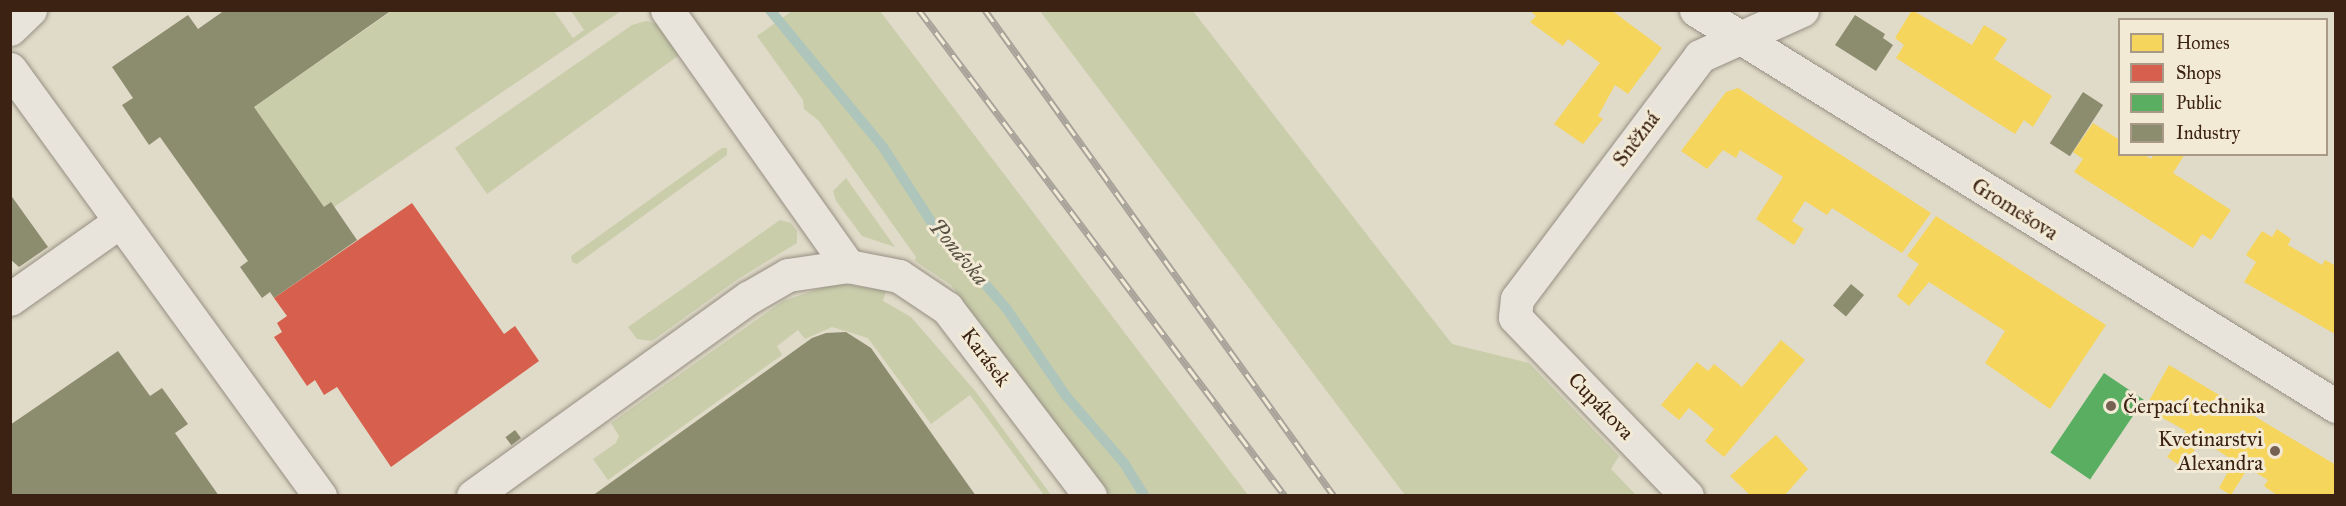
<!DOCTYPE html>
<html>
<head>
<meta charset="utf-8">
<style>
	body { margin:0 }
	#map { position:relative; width:2346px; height:506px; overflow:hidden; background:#e0dac8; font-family:"IM FELL Great Primer",serif }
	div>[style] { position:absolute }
	.green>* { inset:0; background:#c9cdaa }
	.homes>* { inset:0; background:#f6d55c }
	.shops>* { inset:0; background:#d6604d }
	.public>* { inset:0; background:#5aae61; transform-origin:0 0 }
	.industry>* { inset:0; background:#8c8c6e; transform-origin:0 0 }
	.stream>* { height:10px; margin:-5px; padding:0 5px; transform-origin:5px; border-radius:5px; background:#aec5bb }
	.roads { filter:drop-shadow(0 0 2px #968f83) drop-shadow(0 0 2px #968f83) }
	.minor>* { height:33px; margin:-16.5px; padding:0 16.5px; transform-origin:16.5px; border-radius:16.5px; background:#e8e4db }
	.rail>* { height:7px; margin-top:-3.5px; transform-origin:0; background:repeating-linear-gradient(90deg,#f2ead5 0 14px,#a8a39a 0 28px); box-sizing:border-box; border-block:2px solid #a8a39a }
	.dots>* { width:16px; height:16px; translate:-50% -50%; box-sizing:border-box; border:3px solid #f2ead5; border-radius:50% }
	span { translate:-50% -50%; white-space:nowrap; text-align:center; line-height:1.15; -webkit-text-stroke:6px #f2ead5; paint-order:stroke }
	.street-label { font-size:21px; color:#3c2212 }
	.poi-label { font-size:21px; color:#3c2212 }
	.left { translate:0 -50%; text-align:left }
	.right { translate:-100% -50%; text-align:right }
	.water-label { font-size:22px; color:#585043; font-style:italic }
	.frame { position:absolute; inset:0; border:12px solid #3c2212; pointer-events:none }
	.legend { position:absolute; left:2118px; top:18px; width:210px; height:138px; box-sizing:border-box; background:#f2ead5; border:2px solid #a99a87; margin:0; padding:8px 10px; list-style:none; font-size:18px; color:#3c2212 }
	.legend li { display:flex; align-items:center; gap:12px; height:30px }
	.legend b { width:30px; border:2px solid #a99a87 }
</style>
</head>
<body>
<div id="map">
	<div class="green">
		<div style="clip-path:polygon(392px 11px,554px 11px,573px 38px,584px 30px,571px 11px,621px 11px,334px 207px,324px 207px,254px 107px)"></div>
		<div style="clip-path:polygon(792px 11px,880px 11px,1248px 495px,1110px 495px,951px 285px,915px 261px,916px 257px,819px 121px,804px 109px,803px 100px,757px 36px)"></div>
		<div style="clip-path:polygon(1040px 11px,1193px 11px,1452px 344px,1529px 363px,1619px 456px,1611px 469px,1636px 495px,1405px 495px)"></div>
		<div style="clip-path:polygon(646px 21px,666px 26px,686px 50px,487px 194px,455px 148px,632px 25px)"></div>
		<div style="clip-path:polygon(722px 148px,727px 148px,727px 155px,577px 264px,572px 262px,571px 256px)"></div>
		<div style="clip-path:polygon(846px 178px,895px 247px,862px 236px,836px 201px,833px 191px)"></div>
		<div style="clip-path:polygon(780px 220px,791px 223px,797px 231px,797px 243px,738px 279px,652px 341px,637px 339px,628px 327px)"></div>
		<div style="clip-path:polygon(836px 283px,886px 291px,883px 301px,911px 317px,976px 392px,1051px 495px,1044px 495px,970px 395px,931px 424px,868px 338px,832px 327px,805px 339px,798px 330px,777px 346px,782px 355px,608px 480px,593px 459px,616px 443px,619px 436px,611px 423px,783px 301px)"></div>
	</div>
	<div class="homes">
		<div style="clip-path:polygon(1529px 10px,1611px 10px,1662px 48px,1628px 94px,1615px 85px,1598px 116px,1603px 119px,1583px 144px,1554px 124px,1600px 63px,1568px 39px,1563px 46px,1530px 22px,1536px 16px)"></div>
		<div style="clip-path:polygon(1912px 10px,1972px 45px,1984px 25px,2007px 39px,1994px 59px,2052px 96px,2033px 127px,2024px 120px,2015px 134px,1896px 58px,1904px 45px,1895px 38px)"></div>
		<div style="clip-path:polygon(1738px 88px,1931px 213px,1902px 253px,1832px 208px,1827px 215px,1805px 201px,1792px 221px,1804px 229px,1794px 245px,1756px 219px,1783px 177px,1740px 150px,1736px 158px,1723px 150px,1707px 169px,1681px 151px,1726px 92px)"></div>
		<div style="clip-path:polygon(2093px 123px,2120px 140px,2120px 154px,2143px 154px,2151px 159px,2154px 154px,2185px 154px,2173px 173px,2231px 210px,2211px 240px,2202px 234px,2193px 248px,2074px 172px,2083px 159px,2073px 152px)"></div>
		<div style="clip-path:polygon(1936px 216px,2106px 325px,2050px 409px,1985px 363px,2005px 331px,1929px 282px,1909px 306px,1897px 296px,1919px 264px,1907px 256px)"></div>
		<div style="clip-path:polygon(2277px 229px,2291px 239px,2288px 245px,2322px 265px,2325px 260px,2336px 266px,2335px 334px,2244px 282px,2256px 262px,2246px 255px,2262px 231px,2272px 237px)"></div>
		<div style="clip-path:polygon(1781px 340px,1805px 360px,1724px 457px,1705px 441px,1714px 429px,1689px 408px,1679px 420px,1661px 405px,1697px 362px,1708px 371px,1714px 364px,1742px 387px)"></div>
		<div style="clip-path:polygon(2169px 365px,2336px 465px,2336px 496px,2278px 496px,2264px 486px,2268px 480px,2248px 468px,2231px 495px,2219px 488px,2234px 461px,2202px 440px,2182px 467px,2167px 457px,2186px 431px,2145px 408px)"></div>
		<div style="clip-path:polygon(1776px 435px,1808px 469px,1784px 496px,1751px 496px,1730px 476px)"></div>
	</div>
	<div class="shops">
		<div style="clip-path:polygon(412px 203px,504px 334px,515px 326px,539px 361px,391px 467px,337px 387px,324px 395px,315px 380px,307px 386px,274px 337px,282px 332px,277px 323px,287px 316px,274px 298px)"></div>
	</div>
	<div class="public">
		<div style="left:2104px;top:373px;width:48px;height:96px;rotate:34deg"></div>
	</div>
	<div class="industry">
		<div style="clip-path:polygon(225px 10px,392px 10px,254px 107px,324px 207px,331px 202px,357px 240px,274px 298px,270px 292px,262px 298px,240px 267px,248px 261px,160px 137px,149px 145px,122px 105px,133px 98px,112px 67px,188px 15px,198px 29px)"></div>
		<div style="clip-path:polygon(1855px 15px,1885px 34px,1883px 38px,1893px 45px,1876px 71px,1835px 45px)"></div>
		<div style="left:2083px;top:92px;width:24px;height:61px;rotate:33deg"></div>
		<div style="clip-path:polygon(10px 194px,48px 247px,19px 267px,10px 259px)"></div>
		<div style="left:1851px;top:284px;width:17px;height:28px;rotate:40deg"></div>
		<div style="clip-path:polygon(846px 332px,871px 348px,976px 496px,592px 496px,812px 338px,826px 333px)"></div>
		<div style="clip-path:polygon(118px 351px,150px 396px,162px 388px,188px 424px,175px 433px,219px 496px,10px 496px,10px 425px)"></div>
		<div style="left:515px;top:430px;width:10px;height:12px;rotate:53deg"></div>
	</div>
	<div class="stream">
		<div style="left:770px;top:10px;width:178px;rotate:50.5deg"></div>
		<div style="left:883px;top:147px;width:94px;rotate:57.2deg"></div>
		<div style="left:934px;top:226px;width:109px;rotate:48.7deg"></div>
		<div style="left:1006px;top:308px;width:107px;rotate:55.7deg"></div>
		<div style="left:1066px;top:396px;width:89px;rotate:49.1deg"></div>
		<div style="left:1124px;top:463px;width:39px;rotate:58deg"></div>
	</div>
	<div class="roads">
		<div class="minor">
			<div style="left:667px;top:10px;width:314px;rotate:54.7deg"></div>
			<div style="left:1696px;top:10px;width:753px;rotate:31.75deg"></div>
			<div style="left:10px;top:29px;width:28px;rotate:-44deg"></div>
			<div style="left:10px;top:69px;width:528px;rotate:54.02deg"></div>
			<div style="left:10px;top:299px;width:133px;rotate:-35.2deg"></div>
			<div style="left:473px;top:496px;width:339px;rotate:-35.8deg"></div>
			<div style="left:748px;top:298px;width:46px;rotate:-29.9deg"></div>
			<div style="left:788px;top:275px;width:61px;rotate:-8.5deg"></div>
			<div style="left:848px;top:266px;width:52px;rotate:11.1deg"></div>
			<div style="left:899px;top:276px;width:58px;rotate:33.7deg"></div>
			<div style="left:947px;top:308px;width:236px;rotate:52.7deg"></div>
			<div style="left:1687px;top:496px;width:248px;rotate:-133.9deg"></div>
			<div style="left:1515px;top:317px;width:18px;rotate:-84deg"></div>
			<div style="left:1517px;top:299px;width:304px;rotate:-53deg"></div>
			<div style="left:1700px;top:56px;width:112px;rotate:-24.3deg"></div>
		</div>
	</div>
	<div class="rail">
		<div style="left:919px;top:10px;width:608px;rotate:53.02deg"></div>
		<div style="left:985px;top:10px;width:598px;rotate:54.32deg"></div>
	</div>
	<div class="dots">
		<div style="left:2111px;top:406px;background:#756252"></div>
		<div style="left:2275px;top:451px;background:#756252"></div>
	</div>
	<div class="street-label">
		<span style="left:1636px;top:139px;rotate:-53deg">Sněžná</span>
		<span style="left:2015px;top:209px;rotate:32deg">Gromešova</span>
		<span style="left:986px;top:357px;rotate:53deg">Karásek</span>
		<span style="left:1601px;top:406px;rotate:46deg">Cupákova</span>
	</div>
	<div class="poi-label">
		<span class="left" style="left:2123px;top:406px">Čerpací technika</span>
		<span class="right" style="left:2263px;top:451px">Kvetinarstvi<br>Alexandra</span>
	</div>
	<div class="water-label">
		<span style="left:959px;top:252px;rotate:50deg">Ponávka</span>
	</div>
	<div class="frame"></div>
	<ul class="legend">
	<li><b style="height:16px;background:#f6d55c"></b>Homes</li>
	<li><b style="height:16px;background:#d6604d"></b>Shops</li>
	<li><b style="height:16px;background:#5aae61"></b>Public</li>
	<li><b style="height:16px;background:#8c8c6e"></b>Industry</li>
	</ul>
</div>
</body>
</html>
